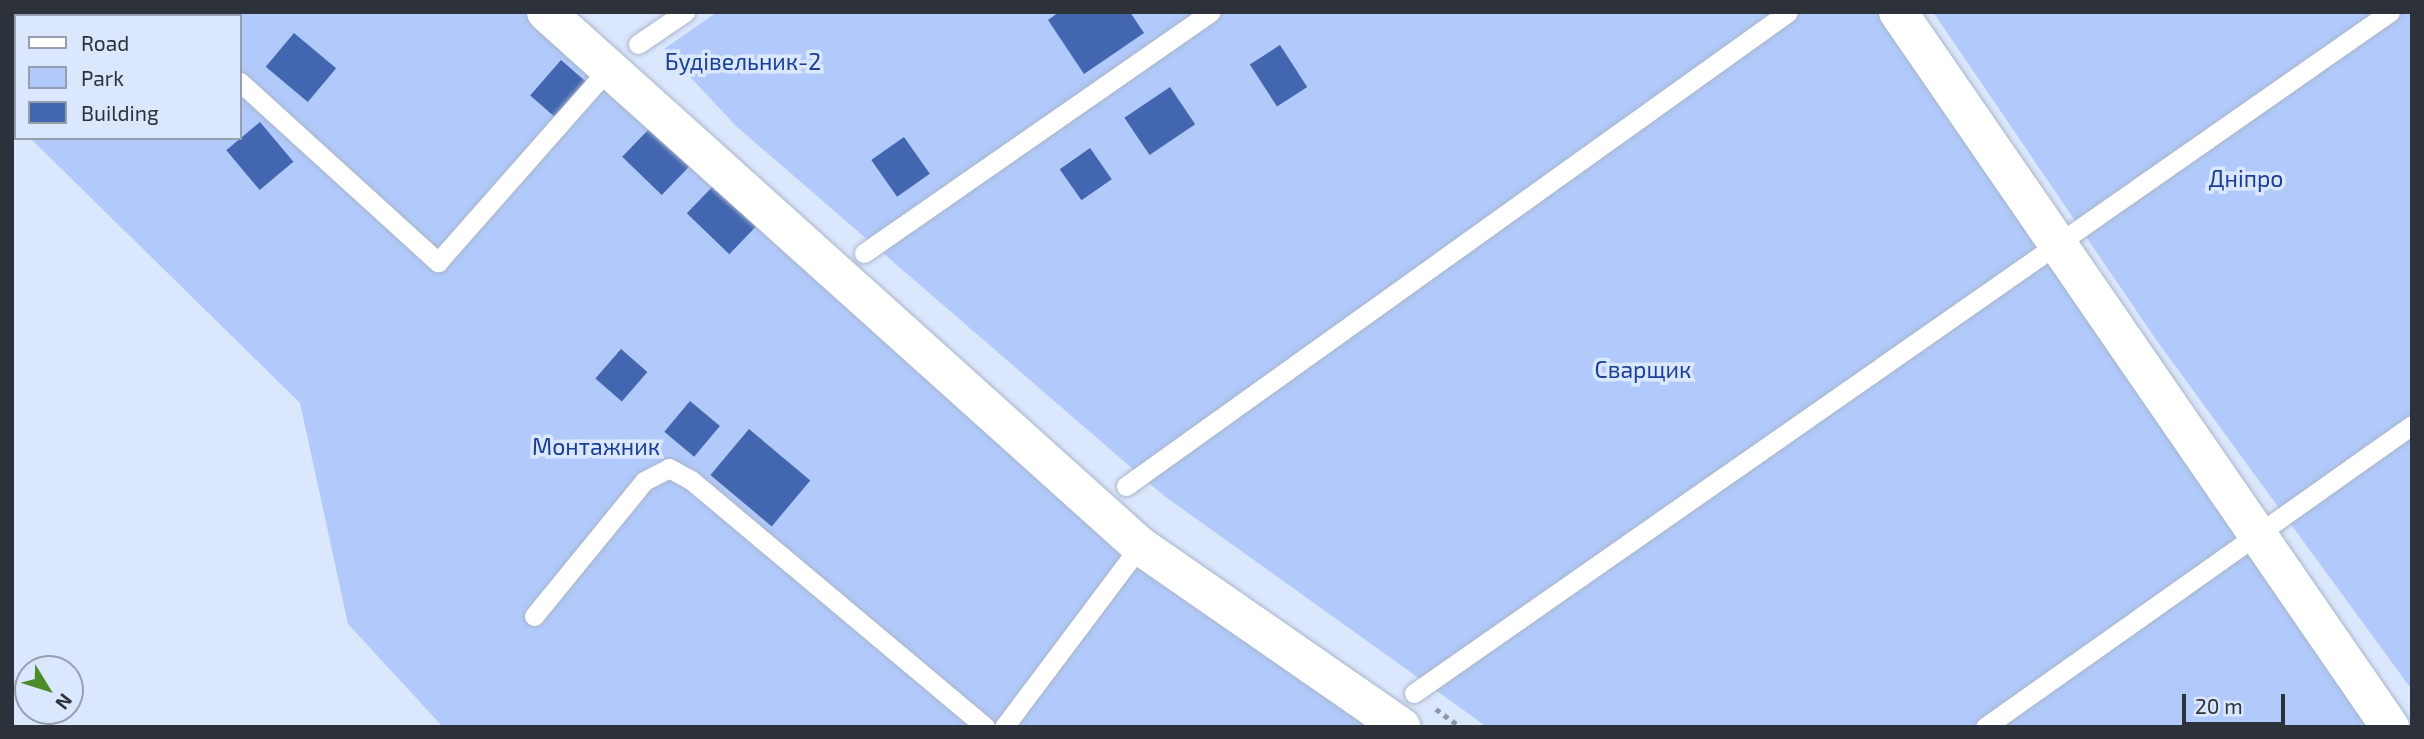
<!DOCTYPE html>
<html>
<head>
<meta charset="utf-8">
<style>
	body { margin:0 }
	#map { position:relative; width:2424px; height:739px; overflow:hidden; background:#dbe7fd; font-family:"Exo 2",sans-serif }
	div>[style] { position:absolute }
	.green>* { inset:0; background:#b1cafb }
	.building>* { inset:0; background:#4366b0; transform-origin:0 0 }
	.path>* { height:4.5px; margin-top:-2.25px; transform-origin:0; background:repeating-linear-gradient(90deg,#8e97a6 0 5px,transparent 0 10px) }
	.roads { filter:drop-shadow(0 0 2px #a9b5ca) drop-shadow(0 0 2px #a9b5ca) }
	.service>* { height:19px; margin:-9.5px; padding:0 9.5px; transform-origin:9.5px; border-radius:9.5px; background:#fff }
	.minor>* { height:38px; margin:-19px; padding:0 19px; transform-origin:19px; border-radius:19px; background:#fff }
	span { translate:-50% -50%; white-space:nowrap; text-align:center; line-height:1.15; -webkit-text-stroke:7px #dbe7fd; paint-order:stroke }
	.park-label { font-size:23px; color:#193f98 }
	.frame { position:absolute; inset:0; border:14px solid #2d323a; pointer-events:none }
	.legend { position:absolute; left:14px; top:14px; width:228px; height:126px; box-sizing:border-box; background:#dbe7fd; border:2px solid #959faf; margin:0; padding:9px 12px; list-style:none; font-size:21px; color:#2d323a }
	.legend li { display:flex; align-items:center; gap:14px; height:35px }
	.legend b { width:35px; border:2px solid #959faf }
	.north { position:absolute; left:14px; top:655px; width:70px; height:70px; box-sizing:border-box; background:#dbe7fd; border:2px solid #959faf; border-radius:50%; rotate:128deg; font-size:19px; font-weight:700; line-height:28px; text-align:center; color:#2d323a }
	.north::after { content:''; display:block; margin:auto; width:24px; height:32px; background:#4d8b2b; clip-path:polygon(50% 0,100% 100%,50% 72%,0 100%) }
	.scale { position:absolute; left:2182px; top:694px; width:103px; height:32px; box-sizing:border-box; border:4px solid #2d323a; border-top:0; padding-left:9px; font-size:21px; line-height:24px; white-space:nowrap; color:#2d323a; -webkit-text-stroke:5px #dbe7fd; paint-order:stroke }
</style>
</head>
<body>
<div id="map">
	<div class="green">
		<div style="clip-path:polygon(12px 12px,530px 12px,1370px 727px,443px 727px,348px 624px,300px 403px,30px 138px,240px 138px,240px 16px,16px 16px,16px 124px)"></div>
		<div style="clip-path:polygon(717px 12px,1887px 12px,2389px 727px,1487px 727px,1163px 495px,736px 126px,664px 49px)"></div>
		<div style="clip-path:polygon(1933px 12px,2412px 12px,2412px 690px,2157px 341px)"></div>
	</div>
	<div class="building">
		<div style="clip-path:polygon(1059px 12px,1130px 12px,1144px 33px,1084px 74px,1048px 20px)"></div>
		<div style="left:294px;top:33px;width:55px;height:44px;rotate:40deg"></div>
		<div style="left:1280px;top:45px;width:50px;height:36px;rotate:57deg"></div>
		<div style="left:561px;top:60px;width:37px;height:47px;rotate:41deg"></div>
		<div style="left:1170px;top:87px;width:45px;height:55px;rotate:56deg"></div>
		<div style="left:260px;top:122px;width:52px;height:44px;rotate:50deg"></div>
		<div style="left:650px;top:128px;width:55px;height:40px;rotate:44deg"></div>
		<div style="left:904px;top:137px;width:45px;height:40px;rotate:55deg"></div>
		<div style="left:1090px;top:148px;width:38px;height:37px;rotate:55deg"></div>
		<div style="left:716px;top:183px;width:59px;height:42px;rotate:44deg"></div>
		<div style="left:621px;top:349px;width:35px;height:39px;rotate:41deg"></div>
		<div style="left:690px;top:401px;width:39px;height:40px;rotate:40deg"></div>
		<div style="left:749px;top:429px;width:80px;height:60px;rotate:40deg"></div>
	</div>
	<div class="path">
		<div style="left:1436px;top:709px;width:31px;rotate:36deg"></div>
	</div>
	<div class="roads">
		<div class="service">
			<div style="left:163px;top:12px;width:6px;rotate:45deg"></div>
			<div style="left:638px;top:44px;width:57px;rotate:-34.2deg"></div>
			<div style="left:240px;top:82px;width:268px;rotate:42.3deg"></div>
			<div style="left:438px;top:262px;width:257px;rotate:-48.6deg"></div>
			<div style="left:864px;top:253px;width:422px;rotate:-34.8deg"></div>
			<div style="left:1126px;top:486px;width:814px;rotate:-35.6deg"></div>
			<div style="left:534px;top:616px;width:174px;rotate:-50.8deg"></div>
			<div style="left:644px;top:481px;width:28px;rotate:-27deg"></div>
			<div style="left:669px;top:468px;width:25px;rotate:29deg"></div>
			<div style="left:691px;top:480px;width:384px;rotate:40deg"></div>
			<div style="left:1414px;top:693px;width:1190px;rotate:-34.91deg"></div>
			<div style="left:1004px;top:727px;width:226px;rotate:-53.1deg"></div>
			<div style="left:1985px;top:727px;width:523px;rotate:-35.27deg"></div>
		</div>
		<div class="minor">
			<div style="left:546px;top:12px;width:799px;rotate:41.96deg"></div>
			<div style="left:1140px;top:546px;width:318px;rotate:34.7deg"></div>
			<div style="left:1898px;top:12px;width:868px;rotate:55.47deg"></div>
		</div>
	</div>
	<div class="park-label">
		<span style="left:743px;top:61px">Будівельник-2</span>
		<span style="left:2246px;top:178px">Дніпро</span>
		<span style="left:1643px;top:369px">Сварщик</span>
		<span style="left:596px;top:446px">Монтажник</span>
	</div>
	<div class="frame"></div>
	<ul class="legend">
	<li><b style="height:9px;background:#fff"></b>Road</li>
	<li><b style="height:19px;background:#b1cafb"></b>Park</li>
	<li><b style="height:19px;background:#4366b0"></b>Building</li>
	</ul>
	<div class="north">N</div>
	<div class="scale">20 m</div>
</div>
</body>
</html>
